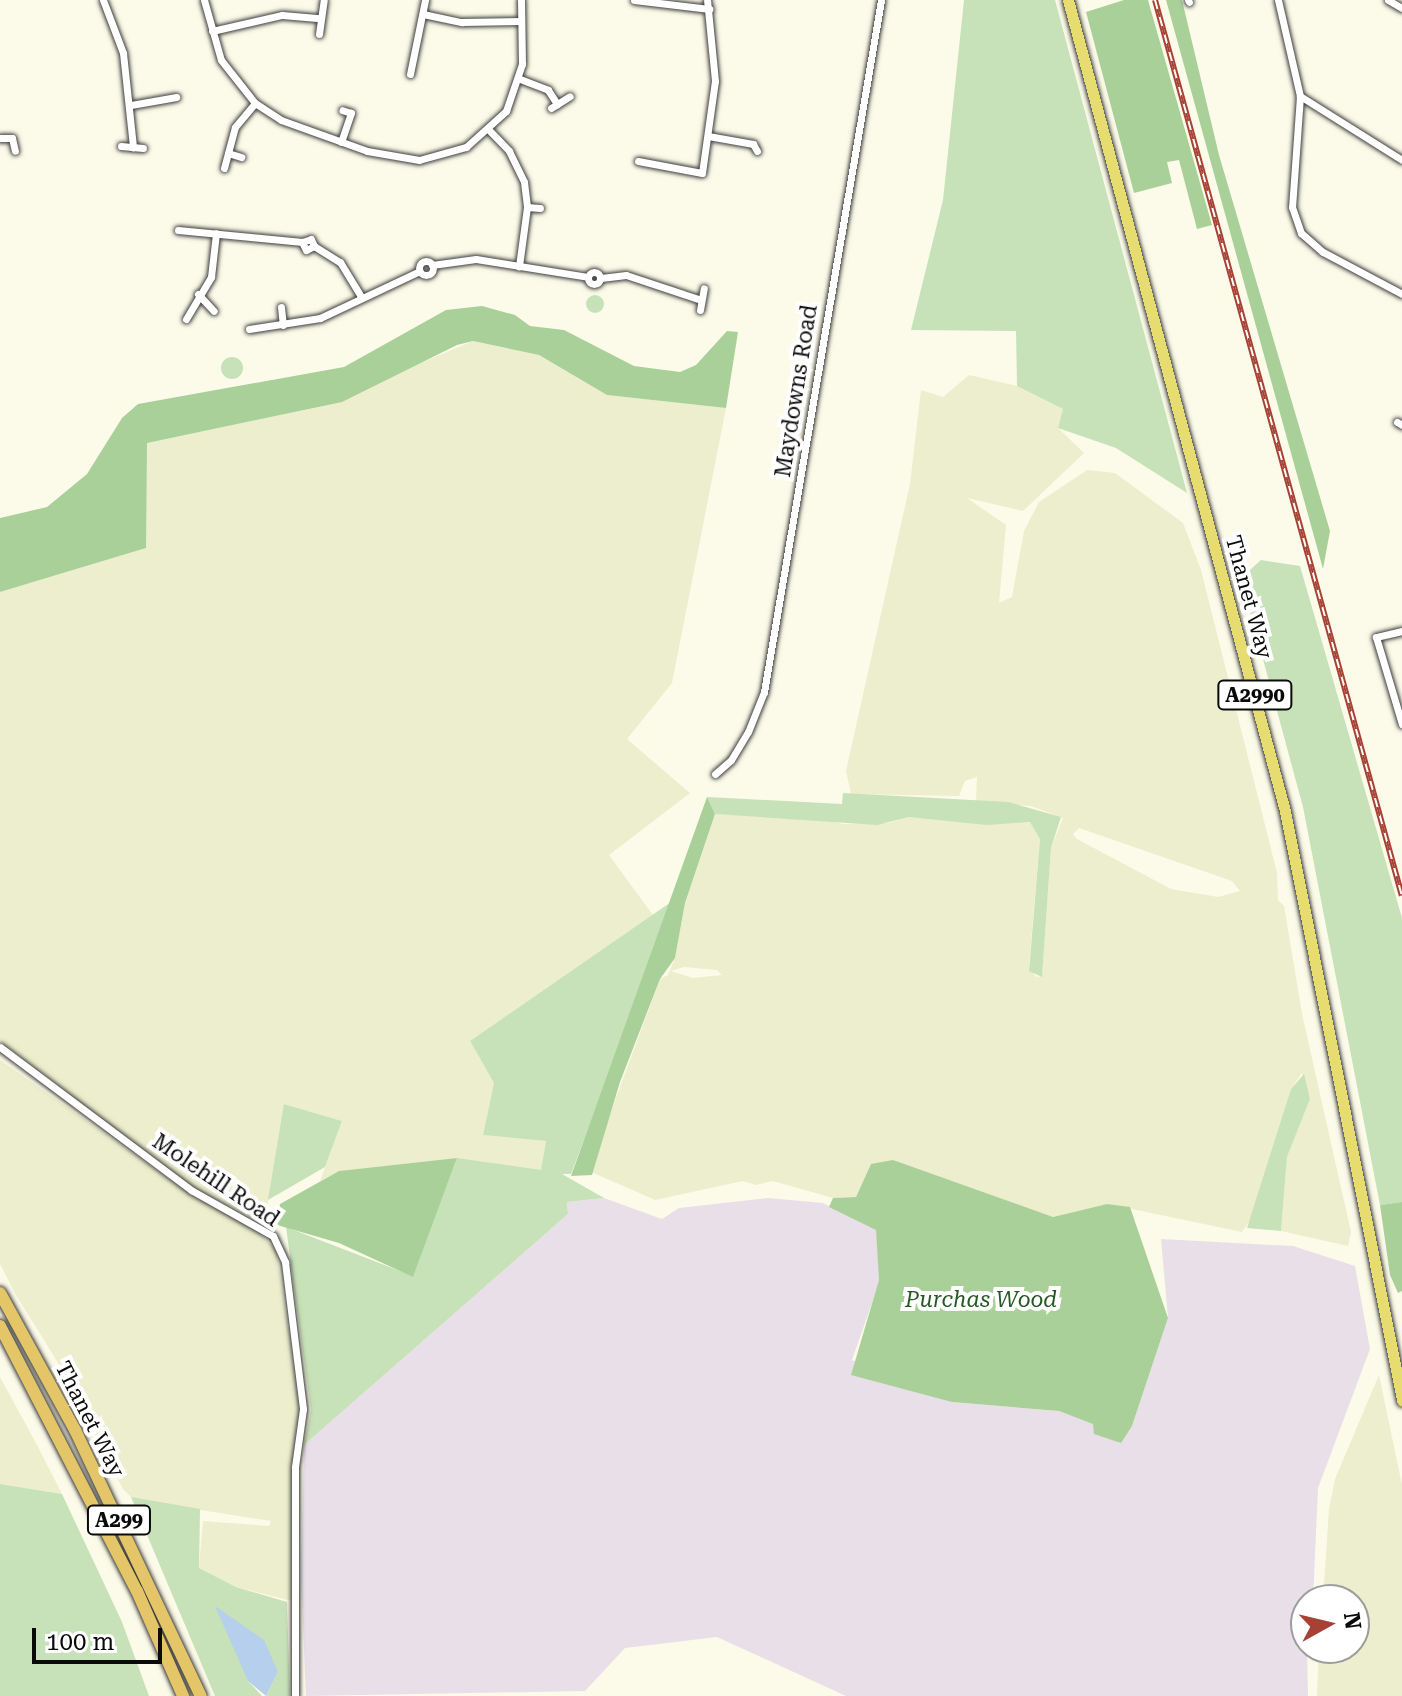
<!DOCTYPE html>
<html>
<head>
<meta charset="utf-8">
<style>
	body { margin:0 }
	#map { position:relative; width:1402px; height:1696px; overflow:hidden; background:#fcfbe9; font-family:"Roboto Serif",serif }
	div>[style] { position:absolute }
	.industrial>* { inset:0; background:#e8dfe8 }
	.farmland>* { inset:0; background:#eceecd }
	.green>* { inset:0; background:#c7e1b8 }
	.round { border-radius:50% }
	.forest>* { inset:0; background:#aad09a }
	.water>* { inset:0; background:#b5cfed }
	.roads { filter:drop-shadow(0 0 2px #3d3d3d) drop-shadow(0 0 2px #3d3d3d) }
	.minor>* { height:7px; margin:-3.5px; padding:0 3.5px; transform-origin:3.5px; border-radius:3.5px; background:#fff }
	.minor>.ring { margin:-3.5px; padding:0; box-sizing:content-box; background:none; border:7px solid #fff; border-radius:50% }
	.primary>* { height:11px; margin:-5.5px; padding:0 5.5px; transform-origin:5.5px; border-radius:5.5px; background:#e6dc6f }
	.trunk>* { height:12px; margin:-6px; padding:0 6px; transform-origin:6px; border-radius:6px; background:#e4c669 }
	.rail>* { height:6px; margin-top:-3px; transform-origin:0; background:repeating-linear-gradient(90deg,#fff 0 9px,#a74135 0 18px); box-sizing:border-box; border-block:2px solid #a74135 }
	span { translate:-50% -50%; white-space:nowrap; text-align:center; line-height:1.15; -webkit-text-stroke:8px #fff; paint-order:stroke }
	.shield-label span { padding:2px 6px; background:#fff; border:2px solid; border-radius:6px; -webkit-text-stroke-width:0 }
	.shield-label { font-size:20px; color:#0a0a0a; font-weight:700 }
	.street-label { font-size:22px; color:#0a0a0a }
	.park-label { font-size:22px; color:#265824; font-style:italic }
	.north { position:absolute; left:1290px; top:1584px; width:80px; height:80px; box-sizing:border-box; background:#fff; border:2px solid #9d9d9d; border-radius:50%; rotate:82deg; font-size:22px; font-weight:700; line-height:32px; text-align:center; color:#0a0a0a }
	.north::after { content:''; display:block; margin:auto; width:28px; height:36px; background:#a74135; clip-path:polygon(50% 0,100% 100%,50% 72%,0 100%) }
	.scale { position:absolute; left:32px; top:1628px; width:130px; height:36px; box-sizing:border-box; border:4px solid #0a0a0a; border-top:0; padding-left:10px; font-size:24px; line-height:28px; white-space:nowrap; color:#0a0a0a; -webkit-text-stroke:6px #fff; paint-order:stroke }
</style>
</head>
<body>
<div id="map">
	<div class="industrial">
		<div style="clip-path:polygon(604px 1198px,662px 1219px,679px 1208px,768px 1198px,823px 1203px,876px 1229px,880px 1280px,852px 1360px,952px 1402px,1059px 1411px,1094px 1424px,1120px 1443px,1132px 1426px,1168px 1318px,1161px 1239px,1293px 1246px,1355px 1266px,1370px 1349px,1318px 1488px,1313px 1600px,1306px 1600px,1308px 1696px,846px 1696px,717px 1637px,625px 1648px,585px 1691px,306px 1696px,301px 1577px,304px 1445px,568px 1214px,567px 1202px)"></div>
	</div>
	<div class="farmland">
		<div style="clip-path:polygon(473px 341px,539px 355px,607px 395px,726px 408px,672px 683px,627px 739px,690px 793px,609px 855px,653px 915px,470px 1041px,494px 1083px,483px 1135px,546px 1141px,541px 1171px,457px 1158px,340px 1171px,320px 1181px,342px 1121px,285px 1104px,265px 1220px,260px 1222px,190px 1186px,0 1041px,0 592px,146px 548px,146px 443px,314px 408px)"></div>
		<div style="clip-path:polygon(evenodd,969px 375px,1017px 386px,1063px 409px,1058px 428px,1084px 453px,1023px 511px,967px 498px,1006px 525px,999px 603px,1012px 597px,1024px 531px,1039px 502px,1087px 470px,1115px 473px,1183px 523px,1201px 570px,1277px 873px,1278px 900px,1284px 906px,1302px 1014px,1351px 1232px,1348px 1246px,1281px 1231px,1287px 1157px,1310px 1099px,1302px 1073px,1291px 1089px,1254px 1214px,1242px 1232px,1108px 1204px,1053px 1217px,871px 1164px,856px 1197px,833px 1198px,773px 1181px,756px 1185px,743px 1181px,655px 1200px,589px 1171px,660px 979px,668px 975px,675px 958px,685px 903px,715px 814px,825px 819px,843px 824px,888px 823px,909px 817px,1035px 823px,1040px 838px,1029px 965px,1036px 977px,1042px 976px,1051px 848px,1063px 818px,1031px 806px,976px 801px,977px 777px,965px 781px,959px 796px,851px 794px,846px 771px,910px 484px,921px 390px,943px 397px,969px 375px,1079px 828px,1232px 881px,1240px 891px,1218px 897px,1171px 889px,1077px 839px,1073px 834px,1079px 828px,969px 375px,684px 967px,717px 970px,722px 975px,693px 978px,671px 971px,684px 967px)"></div>
		<div style="clip-path:polygon(0 1060px,176px 1184px,259px 1233px,276px 1250px,301px 1410px,292px 1601px,236px 1587px,199px 1568px,203px 1521px,269px 1526px,271px 1521px,150px 1502px,131px 1497px,123px 1489px,63px 1371px,16px 1295px,0 1264px)"></div>
		<div style="clip-path:polygon(1379px 1375px,1402px 1485px,1402px 1696px,1317px 1696px,1319px 1648px,1354px 1648px,1354px 1600px,1323px 1600px,1329px 1509px,1335px 1479px)"></div>
		<div style="clip-path:polygon(0 1377px,37px 1445px,62px 1494px,0 1484px)"></div>
	</div>
	<div class="green">
		<div style="clip-path:polygon(964px 0,1055px 0,1187px 493px,1116px 448px,1058px 428px,1063px 409px,1017px 386px,1016px 331px,911px 330px,943px 200px)"></div>
		<div class="round" style="left:586px;top:295px;width:18px;height:18px"></div>
		<div class="round" style="left:221px;top:357px;width:22px;height:22px"></div>
		<div style="clip-path:polygon(1261px 560px,1300px 566px,1402px 918px,1402px 1202px,1380px 1205px,1303px 807px,1241px 578px)"></div>
		<div style="clip-path:polygon(843px 793px,1008px 802px,1061px 817px,1051px 848px,1042px 977px,1029px 971px,1040px 839px,1030px 822px,987px 825px,909px 817px,877px 825px,715px 814px,707px 797px,842px 804px)"></div>
		<div style="clip-path:polygon(674px 900px,571px 1174px,562px 1174px,604px 1198px,567px 1202px,568px 1214px,304px 1445px,311px 1410px,286px 1227px,413px 1276px,457px 1158px,541px 1170px,546px 1141px,483px 1135px,494px 1083px,470px 1041px)"></div>
		<div style="clip-path:polygon(1304px 1074px,1310px 1099px,1287px 1157px,1281px 1231px,1247px 1228px,1291px 1089px)"></div>
		<div style="clip-path:polygon(284px 1104px,342px 1121px,325px 1167px,268px 1200px)"></div>
		<div style="clip-path:polygon(0 1484px,62px 1494px,122px 1622px,149px 1696px,0 1696px)"></div>
		<div style="clip-path:polygon(131px 1497px,200px 1509px,199px 1568px,236px 1587px,287px 1602px,290px 1696px,266px 1696px,278px 1672px,248px 1681px,262px 1696px,215px 1696px)"></div>
	</div>
	<div class="forest">
		<div style="clip-path:polygon(1124px 0,1148px 0,1212px 225px,1197px 229px,1179px 160px,1167px 162px,1172px 183px,1134px 193px,1086px 12px)"></div>
		<div style="clip-path:polygon(1166px 0,1182px 0,1219px 155px,1330px 531px,1323px 569px)"></div>
		<div style="clip-path:polygon(482px 306px,515px 315px,530px 326px,564px 330px,634px 366px,680px 372px,696px 365px,727px 331px,738px 332px,726px 408px,607px 395px,539px 355px,473px 341px,457px 345px,342px 402px,147px 443px,146px 548px,0 592px,0 518px,47px 507px,87px 474px,122px 418px,138px 404px,344px 367px,446px 310px)"></div>
		<div style="clip-path:polygon(707px 797px,715px 814px,685px 903px,675px 958px,660px 979px,620px 1082px,592px 1175px,571px 1176px)"></div>
		<div style="clip-path:polygon(457px 1158px,413px 1277px,339px 1243px,277px 1225px,280px 1204px,339px 1171px)"></div>
		<div style="clip-path:polygon(893px 1160px,1053px 1217px,1107px 1204px,1130px 1207px,1168px 1318px,1132px 1426px,1121px 1443px,1094px 1434px,1093px 1424px,1059px 1411px,952px 1402px,851px 1375px,879px 1280px,876px 1230px,829px 1207px,833px 1198px,856px 1197px,871px 1164px)"></div>
		<div style="clip-path:polygon(1402px 1202px,1402px 1291px,1398px 1293px,1390px 1275px,1380px 1205px)"></div>
	</div>
	<div class="water">
		<div style="clip-path:polygon(215px 1606px,264px 1640px,278px 1672px,266px 1696px,248px 1681px)"></div>
	</div>
	<div class="roads">
		<div class="minor">
			<div style="left:103px;top:0;width:57px;rotate:69.3deg"></div>
			<div style="left:123px;top:53px;width:95px;rotate:83.9deg"></div>
			<div style="left:204px;top:0;width:62px;rotate:74.2deg"></div>
			<div style="left:221px;top:60px;width:55px;rotate:51.7deg"></div>
			<div style="left:255px;top:103px;width:31px;rotate:33deg"></div>
			<div style="left:281px;top:120px;width:91px;rotate:19.8deg"></div>
			<div style="left:367px;top:151px;width:53px;rotate:9.8deg"></div>
			<div style="left:419px;top:160px;width:49px;rotate:-15.5deg"></div>
			<div style="left:466px;top:147px;width:54px;rotate:-42deg"></div>
			<div style="left:506px;top:111px;width:50px;rotate:-71.2deg"></div>
			<div style="left:522px;top:64px;width:64px;rotate:-90.9deg"></div>
			<div style="left:634px;top:0;width:76px;rotate:6.8deg"></div>
			<div style="left:1188px;top:0;width:2px;rotate:63deg"></div>
			<div style="left:1278px;top:0;width:98px;rotate:77.1deg"></div>
			<div style="left:1300px;top:96px;width:111px;rotate:94.1deg"></div>
			<div style="left:1292px;top:207px;width:28px;rotate:71deg"></div>
			<div style="left:1301px;top:233px;width:29px;rotate:41deg"></div>
			<div style="left:1323px;top:252px;width:89px;rotate:28deg"></div>
			<div style="left:1388px;top:0;width:16px;rotate:30deg"></div>
			<div style="left:423px;top:14px;width:40px;rotate:12deg"></div>
			<div style="left:462px;top:22px;width:59px;rotate:-1deg"></div>
			<div style="left:212px;top:31px;width:72px;rotate:-12.9deg"></div>
			<div style="left:282px;top:15px;width:38px;rotate:5deg"></div>
			<div style="left:319px;top:34px;width:34px;rotate:-82deg"></div>
			<div style="left:410px;top:74px;width:76px;rotate:-78.5deg"></div>
			<div style="left:520px;top:79px;width:30px;rotate:21deg"></div>
			<div style="left:548px;top:90px;width:17px;rotate:57deg"></div>
			<div style="left:1300px;top:96px;width:120px;rotate:32.1deg"></div>
			<div style="left:131px;top:105px;width:46px;rotate:-10.1deg"></div>
			<div style="left:551px;top:108px;width:22px;rotate:-32deg"></div>
			<div style="left:489px;top:130px;width:29px;rotate:46deg"></div>
			<div style="left:509px;top:151px;width:34px;rotate:64deg"></div>
			<div style="left:524px;top:182px;width:25px;rotate:83deg"></div>
			<div style="left:527px;top:207px;width:60px;rotate:97.7deg"></div>
			<div style="left:708px;top:136px;width:46px;rotate:10.1deg"></div>
			<div style="left:753px;top:144px;width:8px;rotate:60deg"></div>
			<div style="left:0;top:138px;width:12px"></div>
			<div style="left:12px;top:138px;width:13px;rotate:77deg"></div>
			<div style="left:341px;top:142px;width:31px;rotate:-71deg"></div>
			<div style="left:351px;top:113px;width:9px;rotate:-162deg"></div>
			<div style="left:121px;top:146px;width:22px;rotate:5deg"></div>
			<div style="left:228px;top:153px;width:14px;rotate:17deg"></div>
			<div style="left:638px;top:161px;width:65px;rotate:10.6deg"></div>
			<div style="left:702px;top:173px;width:93px;rotate:-82deg"></div>
			<div style="left:715px;top:81px;width:81px;rotate:-95.6deg"></div>
			<div style="left:224px;top:168px;width:42px;rotate:-75deg"></div>
			<div style="left:235px;top:127px;width:31px;rotate:-50deg"></div>
			<div style="left:527px;top:207px;width:13px;rotate:4deg"></div>
			<div style="left:178px;top:230px;width:125px;rotate:5.5deg"></div>
			<div style="left:314px;top:246px;width:9px;rotate:153deg"></div>
			<div style="left:306px;top:250px;width:9px;rotate:-117deg"></div>
			<div style="left:302px;top:242px;width:9px;rotate:-18deg"></div>
			<div style="left:311px;top:239px;width:8px;rotate:67deg"></div>
			<div style="left:314px;top:246px;width:31px;rotate:32deg"></div>
			<div style="left:340px;top:262px;width:42px;rotate:58.6deg"></div>
			<div class="ring" style="left:419px;top:261px;width:7px;height:7px"></div>
			<div style="left:432px;top:265px;width:44px;rotate:-7.8deg"></div>
			<div style="left:476px;top:259px;width:113px;rotate:9.1deg"></div>
			<div class="ring" style="left:588px;top:272px;width:5px;height:5px"></div>
			<div style="left:601px;top:278px;width:25px;rotate:-7deg"></div>
			<div style="left:626px;top:275px;width:79px;rotate:18.4deg"></div>
			<div style="left:198px;top:294px;width:23px;rotate:47deg"></div>
			<div style="left:281px;top:307px;width:18px;rotate:84deg"></div>
			<div style="left:700px;top:310px;width:22px;rotate:-80deg"></div>
			<div style="left:186px;top:319px;width:49px;rotate:-59.2deg"></div>
			<div style="left:211px;top:277px;width:44px;rotate:-83.5deg"></div>
			<div style="left:249px;top:329px;width:72px;rotate:-8.8deg"></div>
			<div style="left:320px;top:318px;width:110px;rotate:-25.2deg"></div>
			<div style="left:1397px;top:422px;width:6px;rotate:31deg"></div>
			<div style="left:1402px;top:631px;width:27px;rotate:167deg"></div>
			<div style="left:1376px;top:637px;width:91px;rotate:73.4deg"></div>
			<div style="left:715px;top:774px;width:21px;rotate:-41deg"></div>
			<div style="left:731px;top:760px;width:33px;rotate:-59deg"></div>
			<div style="left:748px;top:732px;width:43px;rotate:-68.2deg"></div>
			<div style="left:764px;top:692px;width:702px;rotate:-80.4deg"></div>
			<div style="left:0;top:1047px;width:239px;rotate:36.8deg"></div>
			<div style="left:191px;top:1190px;width:94px;rotate:29.3deg"></div>
			<div style="left:273px;top:1236px;width:29px;rotate:65deg"></div>
			<div style="left:285px;top:1262px;width:148px;rotate:83deg"></div>
			<div style="left:303px;top:1409px;width:59px;rotate:97.9deg"></div>
			<div style="left:295px;top:1467px;width:229px;rotate:90deg"></div>
		</div>
		<div class="primary">
			<div style="left:1068px;top:0;width:840px;rotate:75.02deg"></div>
			<div style="left:1285px;top:811px;width:601px;rotate:78.76deg"></div>
		</div>
		<div class="trunk">
			<div style="left:0;top:1293px;width:156px;rotate:61.3deg"></div>
			<div style="left:75px;top:1430px;width:294px;rotate:64.7deg"></div>
			<div style="left:0;top:1326px;width:298px;rotate:62.7deg"></div>
			<div style="left:137px;top:1591px;width:115px;rotate:66.3deg"></div>
		</div>
	</div>
	<div class="rail">
		<div style="left:1155px;top:0;width:929px;rotate:74.59deg"></div>
	</div>
	<div class="shield-label">
		<span style="left:1255px;top:695px">A2990</span>
		<span style="left:119px;top:1520px">A299</span>
	</div>
	<div class="street-label">
		<span style="left:796px;top:391px;rotate:-81deg">Maydowns Road</span>
		<span style="left:1249px;top:597px;rotate:75deg">Thanet Way</span>
		<span style="left:216px;top:1180px;rotate:34deg">Molehill Road</span>
		<span style="left:90px;top:1419px;rotate:63deg">Thanet Way</span>
	</div>
	<div class="park-label">
		<span style="left:981px;top:1300px">Purchas Wood</span>
	</div>
	<div class="north">N</div>
	<div class="scale">100 m</div>
</div>
</body>
</html>
